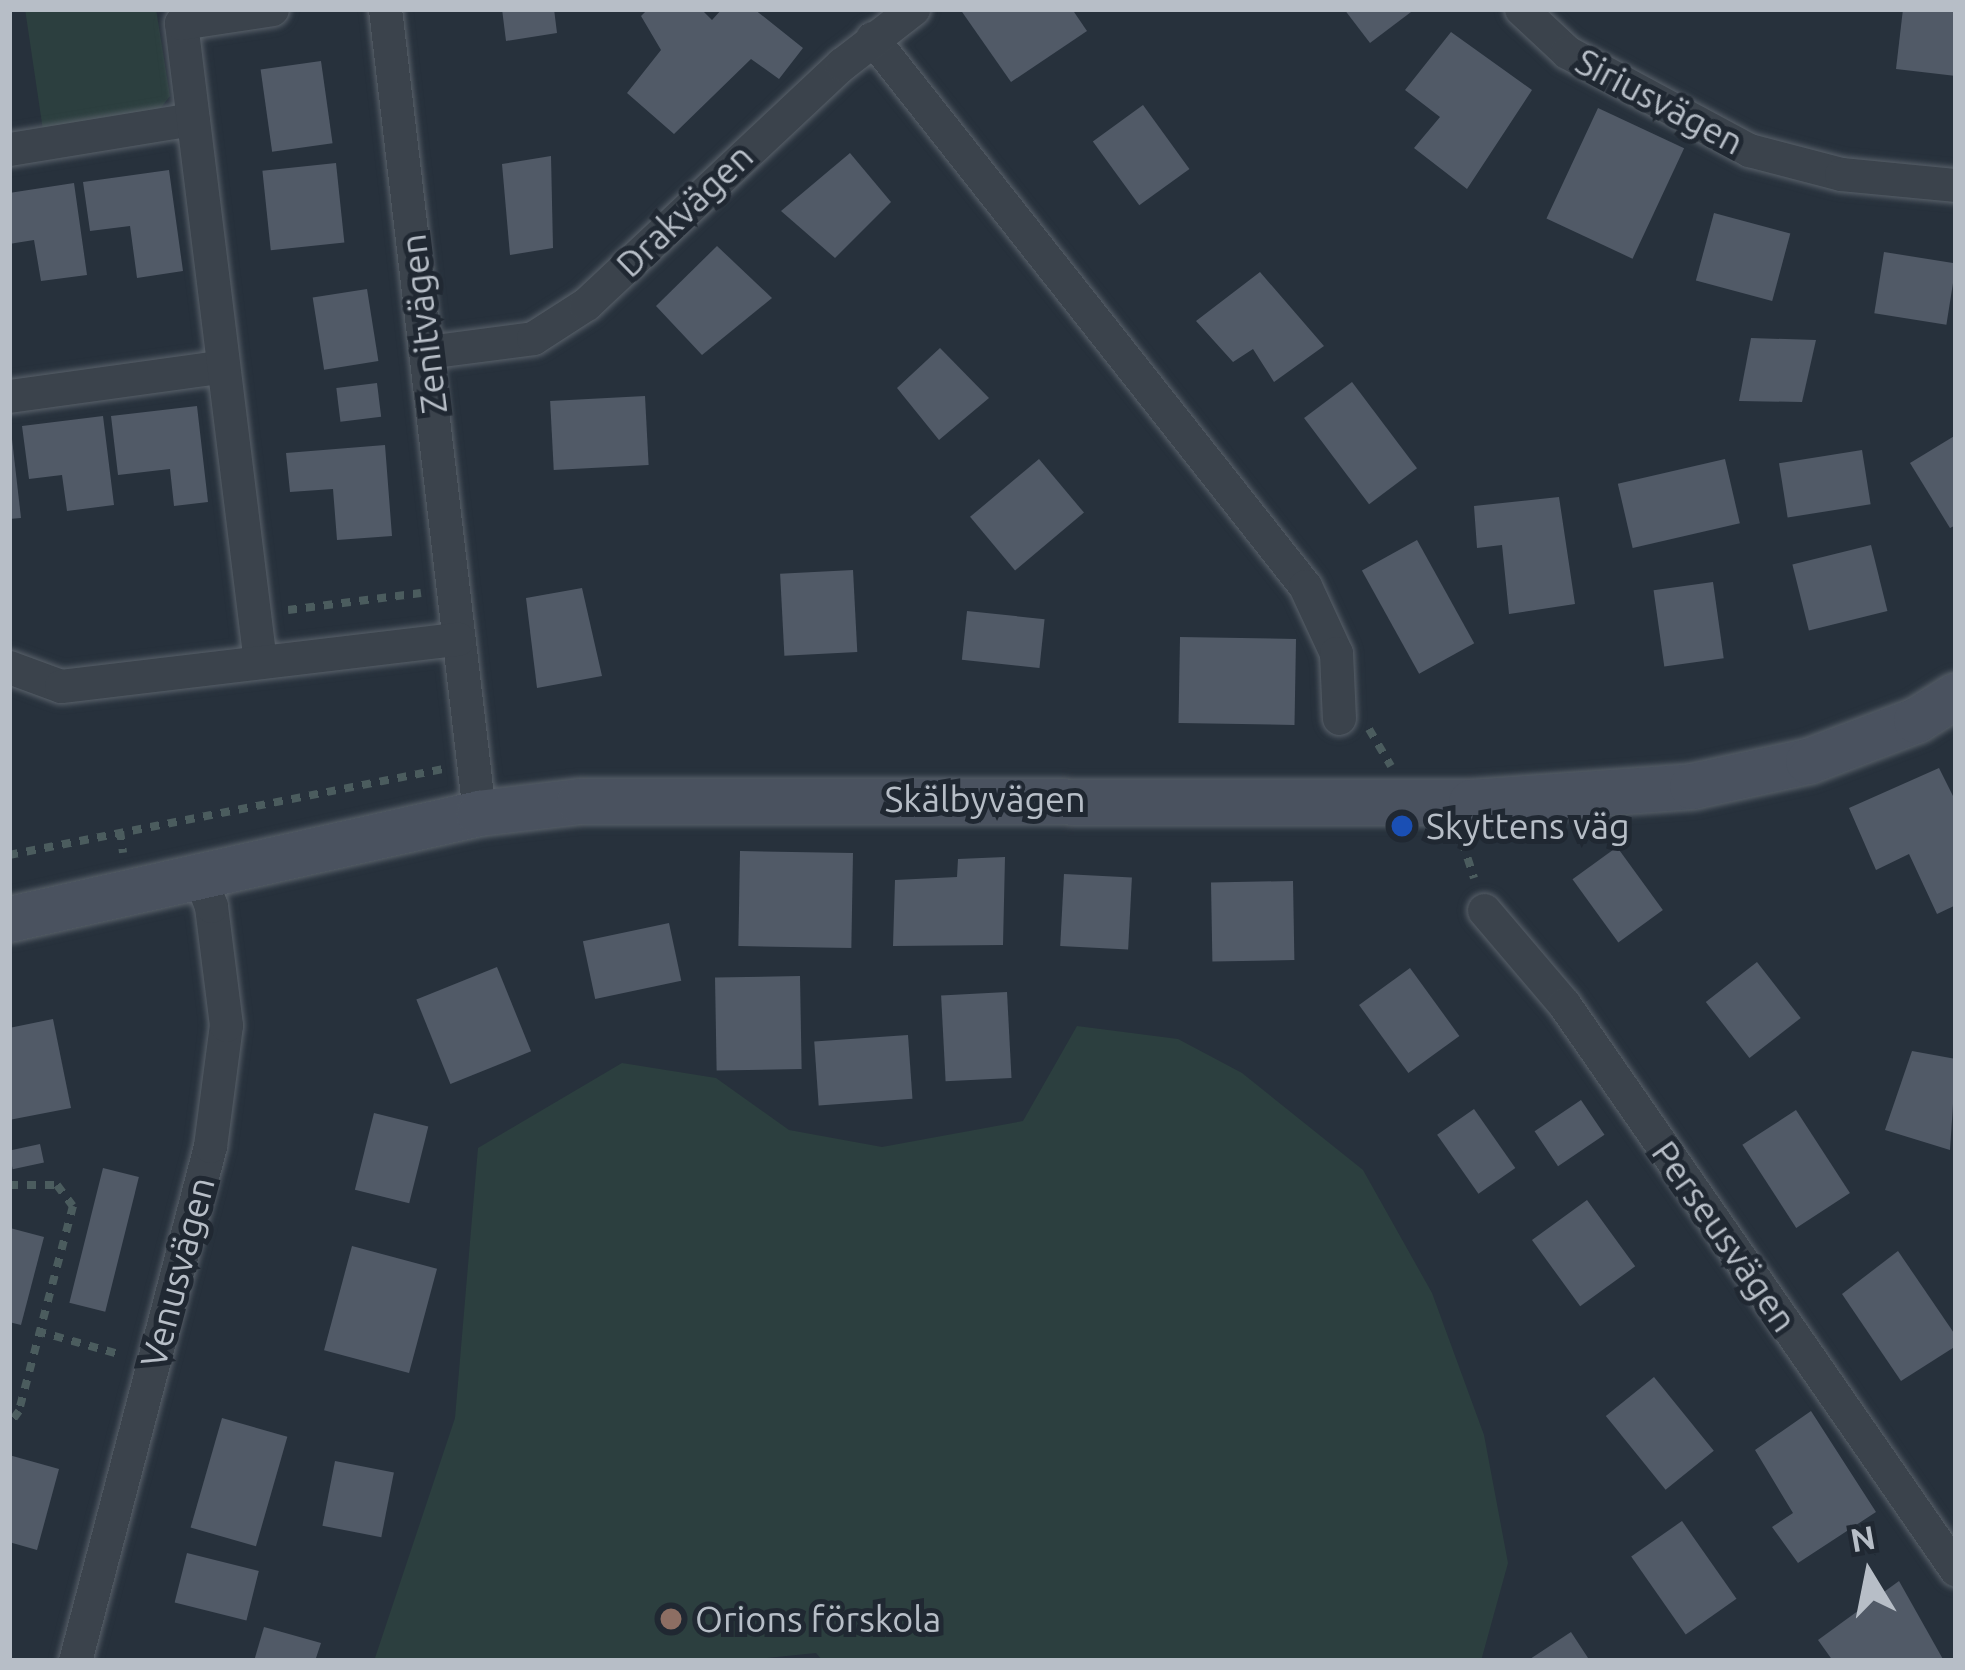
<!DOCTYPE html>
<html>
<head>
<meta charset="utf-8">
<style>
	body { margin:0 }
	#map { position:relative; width:1965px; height:1670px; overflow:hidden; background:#27313c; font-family:Ubuntu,sans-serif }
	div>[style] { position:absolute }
	.green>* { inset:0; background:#2c3f3f }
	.building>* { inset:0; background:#515a67; transform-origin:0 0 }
	.path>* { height:8px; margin-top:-4px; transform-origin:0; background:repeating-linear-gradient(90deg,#4b5c5e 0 9px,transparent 0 18px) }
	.roads { filter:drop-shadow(0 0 3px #59616a) drop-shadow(0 0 3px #59616a) }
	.street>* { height:33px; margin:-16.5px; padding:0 16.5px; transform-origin:16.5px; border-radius:16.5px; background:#3b434c }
	.secondary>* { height:45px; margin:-22.5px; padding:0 22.5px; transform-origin:22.5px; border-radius:22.5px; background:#4a525f }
	.dots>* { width:33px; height:33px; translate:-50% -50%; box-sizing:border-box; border:6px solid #202832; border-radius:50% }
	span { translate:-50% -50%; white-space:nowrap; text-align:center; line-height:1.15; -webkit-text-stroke:10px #202832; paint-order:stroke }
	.street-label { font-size:36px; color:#b7bec7 }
	.poi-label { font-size:36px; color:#b7bec7 }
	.left { translate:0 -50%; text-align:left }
	.frame { position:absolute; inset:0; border:12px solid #b7bec7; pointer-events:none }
	.north { position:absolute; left:1809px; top:1514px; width:120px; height:120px; -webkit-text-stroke:9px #202832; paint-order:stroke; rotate:350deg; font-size:33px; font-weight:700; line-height:48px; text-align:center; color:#b7bec7 }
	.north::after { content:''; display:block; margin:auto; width:42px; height:54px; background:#b7bec7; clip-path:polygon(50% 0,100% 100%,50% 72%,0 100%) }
</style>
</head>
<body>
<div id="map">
	<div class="green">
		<div style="clip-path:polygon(25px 9px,156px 9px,170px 96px,156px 114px,44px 137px)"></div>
		<div style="clip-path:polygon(1077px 1026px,1178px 1039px,1242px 1073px,1363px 1170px,1432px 1293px,1484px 1435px,1508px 1563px,1481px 1661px,823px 1661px,816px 1653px,738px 1661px,374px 1661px,455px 1418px,478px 1148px,622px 1063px,716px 1078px,789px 1130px,882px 1147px,1023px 1121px)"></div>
	</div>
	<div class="building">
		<div style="clip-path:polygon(502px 9px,554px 9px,557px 33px,506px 41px)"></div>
		<div style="clip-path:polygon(648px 9px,701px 9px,712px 20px,722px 9px,754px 9px,803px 48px,779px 79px,751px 59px,674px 134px,627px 93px,661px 50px,641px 16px)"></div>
		<div style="clip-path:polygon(960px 9px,1072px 9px,1087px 31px,1011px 82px)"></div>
		<div style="clip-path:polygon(1344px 9px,1415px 9px,1370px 43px)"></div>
		<div style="clip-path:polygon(1903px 9px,1956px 9px,1956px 76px,1896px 69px)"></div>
		<div style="clip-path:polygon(1451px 32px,1532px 90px,1467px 189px,1414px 148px,1440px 117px,1405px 90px)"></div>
		<div style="left:321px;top:61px;width:83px;height:61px;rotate:82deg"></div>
		<div style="left:1143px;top:105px;width:79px;height:62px;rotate:54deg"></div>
		<div style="left:1598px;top:108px;width:95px;height:122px;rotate:25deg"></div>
		<div style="clip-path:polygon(850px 153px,891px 202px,835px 258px,781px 211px)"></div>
		<div style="clip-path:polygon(551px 156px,553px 248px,510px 255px,502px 164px)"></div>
		<div style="left:336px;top:163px;width:80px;height:74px;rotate:84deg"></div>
		<div style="clip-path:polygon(169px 170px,183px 271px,137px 278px,130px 226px,90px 231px,83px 182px)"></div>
		<div style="clip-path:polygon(74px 183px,87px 275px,41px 281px,34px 240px,9px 244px,9px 193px)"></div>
		<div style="left:1714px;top:213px;width:79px;height:70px;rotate:15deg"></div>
		<div style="clip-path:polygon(717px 246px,772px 298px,702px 355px,656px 306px)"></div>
		<div style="left:1884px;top:252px;width:73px;height:62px;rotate:9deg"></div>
		<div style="clip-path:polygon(1260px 272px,1324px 346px,1274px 382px,1253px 349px,1233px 362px,1196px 321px)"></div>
		<div style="left:367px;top:289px;width:73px;height:55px;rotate:81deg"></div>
		<div style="clip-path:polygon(1751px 338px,1816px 340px,1802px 402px,1739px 401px)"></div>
		<div style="clip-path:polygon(940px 348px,989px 398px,939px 440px,897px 388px)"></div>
		<div style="left:1352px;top:382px;width:108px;height:60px;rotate:53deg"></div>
		<div style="left:377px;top:383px;width:34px;height:41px;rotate:83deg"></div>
		<div style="left:645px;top:396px;width:69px;height:95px;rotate:87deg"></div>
		<div style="clip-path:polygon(197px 406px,208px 502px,174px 506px,170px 469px,118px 475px,111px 416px)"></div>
		<div style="clip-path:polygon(103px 416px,114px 505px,67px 511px,62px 475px,29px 479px,22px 426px)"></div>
		<div style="clip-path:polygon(1956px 435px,1956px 525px,1950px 528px,1910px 463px)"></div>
		<div style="clip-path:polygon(12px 439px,21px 518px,9px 519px,9px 440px)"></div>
		<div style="clip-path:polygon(385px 445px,392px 536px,337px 540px,333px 489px,290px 492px,286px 453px)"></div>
		<div style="left:1862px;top:450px;width:55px;height:84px;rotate:81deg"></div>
		<div style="left:1039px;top:459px;width:70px;height:90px;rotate:50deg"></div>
		<div style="left:1725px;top:459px;width:66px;height:110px;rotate:77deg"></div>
		<div style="clip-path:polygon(1559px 497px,1575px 604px,1509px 614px,1502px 545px,1477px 548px,1474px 506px)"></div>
		<div style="left:1417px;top:540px;width:118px;height:63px;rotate:61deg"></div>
		<div style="left:1871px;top:545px;width:68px;height:81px;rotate:76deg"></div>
		<div style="left:853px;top:570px;width:82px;height:73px;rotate:87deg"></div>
		<div style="left:1713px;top:582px;width:77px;height:60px;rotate:82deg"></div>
		<div style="clip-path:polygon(582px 588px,602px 676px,537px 688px,526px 598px)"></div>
		<div style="left:967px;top:611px;width:78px;height:49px;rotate:6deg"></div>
		<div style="left:1296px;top:639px;width:86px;height:116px;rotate:91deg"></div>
		<div style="clip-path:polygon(1939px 768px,1956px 802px,1956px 905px,1937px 914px,1909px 854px,1876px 870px,1849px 808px)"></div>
		<div style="left:1617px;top:847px;width:78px;height:55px;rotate:54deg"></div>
		<div style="left:853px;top:853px;width:95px;height:113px;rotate:91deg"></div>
		<div style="clip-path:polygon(1005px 857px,1003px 945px,893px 946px,895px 880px,957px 877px,958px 859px)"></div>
		<div style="left:1064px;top:874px;width:68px;height:72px;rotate:3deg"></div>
		<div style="left:1293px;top:881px;width:79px;height:82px;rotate:89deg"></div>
		<div style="left:669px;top:923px;width:59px;height:88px;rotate:78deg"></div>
		<div style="left:1757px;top:962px;width:71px;height:65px;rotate:52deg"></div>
		<div style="left:497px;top:967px;width:91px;height:87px;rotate:68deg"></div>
		<div style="left:1410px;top:968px;width:84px;height:63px;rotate:54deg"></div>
		<div style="left:800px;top:976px;width:93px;height:85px;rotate:89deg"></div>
		<div style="left:1007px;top:992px;width:86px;height:66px;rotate:87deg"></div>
		<div style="clip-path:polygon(53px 1019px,71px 1108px,9px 1120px,9px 1028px)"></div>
		<div style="left:908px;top:1035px;width:64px;height:94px;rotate:86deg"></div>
		<div style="clip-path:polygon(1912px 1051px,1956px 1059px,1950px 1150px,1885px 1130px)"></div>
		<div style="left:1581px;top:1100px;width:42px;height:56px;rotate:56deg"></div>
		<div style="left:1474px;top:1109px;width:72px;height:45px;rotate:55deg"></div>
		<div style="left:1796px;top:1110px;width:99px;height:64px;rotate:57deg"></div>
		<div style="left:374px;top:1113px;width:56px;height:79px;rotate:14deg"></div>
		<div style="left:40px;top:1144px;width:19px;height:32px;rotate:78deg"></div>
		<div style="left:103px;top:1168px;width:37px;height:139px;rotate:14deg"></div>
		<div style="left:1587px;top:1200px;width:82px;height:68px;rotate:54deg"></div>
		<div style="clip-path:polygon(10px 1228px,44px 1237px,21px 1325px,9px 1322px)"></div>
		<div style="left:352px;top:1246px;width:88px;height:108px;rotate:15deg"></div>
		<div style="clip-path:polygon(1898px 1251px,1956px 1336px,1956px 1346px,1901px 1381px,1842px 1294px)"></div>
		<div style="left:1654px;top:1377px;width:95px;height:62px;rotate:51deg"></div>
		<div style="clip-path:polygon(1811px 1411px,1876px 1512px,1798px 1563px,1772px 1527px,1793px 1513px,1755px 1450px)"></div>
		<div style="left:222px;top:1418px;width:68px;height:114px;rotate:16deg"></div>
		<div style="clip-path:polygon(9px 1455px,59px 1469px,37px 1550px,9px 1542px)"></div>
		<div style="left:335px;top:1461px;width:60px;height:66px;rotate:11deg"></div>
		<div style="left:1682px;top:1521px;width:95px;height:62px;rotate:55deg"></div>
		<div style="left:187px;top:1553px;width:74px;height:51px;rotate:14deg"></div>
		<div style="clip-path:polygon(1899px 1581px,1944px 1661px,1833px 1661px,1818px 1640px)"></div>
		<div style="clip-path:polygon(264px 1627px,321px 1643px,315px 1661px,254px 1661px)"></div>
		<div style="clip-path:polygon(1571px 1632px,1590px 1661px,1527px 1661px)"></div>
	</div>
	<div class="path">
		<div style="left:288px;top:610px;width:134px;rotate:-7.3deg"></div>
		<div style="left:1369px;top:729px;width:43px;rotate:59.3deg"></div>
		<div style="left:120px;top:831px;width:22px;rotate:82deg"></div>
		<div style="left:1462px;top:841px;width:39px;rotate:72deg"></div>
		<div style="left:9px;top:855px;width:442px;rotate:-11.2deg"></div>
		<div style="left:9px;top:1185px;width:48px"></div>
		<div style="left:57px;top:1185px;width:26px;rotate:53deg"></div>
		<div style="left:73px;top:1206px;width:212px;rotate:104.8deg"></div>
		<div style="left:19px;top:1411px;width:17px;rotate:126deg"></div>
		<div style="left:37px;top:1331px;width:88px;rotate:15.8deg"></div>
	</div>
	<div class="roads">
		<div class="street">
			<div style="left:385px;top:9px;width:809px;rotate:83.33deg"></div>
			<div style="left:1521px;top:9px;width:63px;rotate:43.1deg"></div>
			<div style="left:1567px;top:52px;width:207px;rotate:28.3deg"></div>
			<div style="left:1749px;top:150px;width:95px;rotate:14.6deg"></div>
			<div style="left:1841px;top:174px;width:116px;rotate:5.5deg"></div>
			<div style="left:872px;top:38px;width:698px;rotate:51.69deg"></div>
			<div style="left:1305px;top:586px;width:74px;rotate:65.2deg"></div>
			<div style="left:1336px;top:653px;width:65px;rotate:87.4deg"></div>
			<div style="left:9px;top:149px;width:186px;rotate:-9.3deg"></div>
			<div style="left:427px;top:352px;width:107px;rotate:-7.5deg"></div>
			<div style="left:533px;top:338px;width:63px;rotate:-32.7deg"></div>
			<div style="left:586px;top:304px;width:351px;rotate:-43.2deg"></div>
			<div style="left:842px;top:64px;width:90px;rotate:-37.8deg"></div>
			<div style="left:9px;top:396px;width:212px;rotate:-7.9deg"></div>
			<div style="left:260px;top:662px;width:644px;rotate:-97.05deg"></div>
			<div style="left:181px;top:23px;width:92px;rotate:-8.7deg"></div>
			<div style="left:9px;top:667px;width:55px;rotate:20.1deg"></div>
			<div style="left:61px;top:686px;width:400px;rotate:-6.8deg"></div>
			<div style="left:1484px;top:910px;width:123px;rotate:49.6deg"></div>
			<div style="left:1564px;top:1004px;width:688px;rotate:55.29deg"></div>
			<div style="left:75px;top:1661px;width:532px;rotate:-75.31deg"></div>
			<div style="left:210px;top:1146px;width:122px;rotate:-82.5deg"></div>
			<div style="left:226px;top:1025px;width:120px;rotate:-97.2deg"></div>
			<div style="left:211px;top:906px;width:30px;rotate:-111deg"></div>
		</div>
		<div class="secondary">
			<div style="left:9px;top:919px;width:482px;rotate:-12.7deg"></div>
			<div style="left:479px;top:813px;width:101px;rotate:-6.8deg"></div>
			<div style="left:579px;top:801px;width:892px;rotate:0.06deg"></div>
			<div style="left:1471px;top:802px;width:222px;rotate:-4.1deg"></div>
			<div style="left:1692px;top:786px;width:119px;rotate:-12.2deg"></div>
			<div style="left:1808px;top:761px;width:116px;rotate:-20.8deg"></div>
			<div style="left:1916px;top:720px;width:47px;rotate:-32deg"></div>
		</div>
	</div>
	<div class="dots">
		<div style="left:1402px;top:826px;background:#1a4fb4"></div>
		<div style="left:671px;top:1619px;background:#8d6e63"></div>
	</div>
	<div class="street-label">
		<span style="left:1660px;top:101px;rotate:28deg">Siriusvägen</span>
		<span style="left:684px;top:210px;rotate:-44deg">Drakvägen</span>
		<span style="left:423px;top:324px;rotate:-97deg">Zenitvägen</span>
		<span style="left:985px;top:799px">Skälbyvägen</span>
		<span style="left:1725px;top:1236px;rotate:55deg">Perseusvägen</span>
		<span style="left:177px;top:1272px;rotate:-75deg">Venusvägen</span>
	</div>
	<div class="poi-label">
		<span class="left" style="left:1426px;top:826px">Skyttens väg</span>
		<span class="left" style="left:695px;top:1619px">Orions förskola</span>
	</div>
	<div class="frame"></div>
	<div class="north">N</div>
</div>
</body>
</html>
